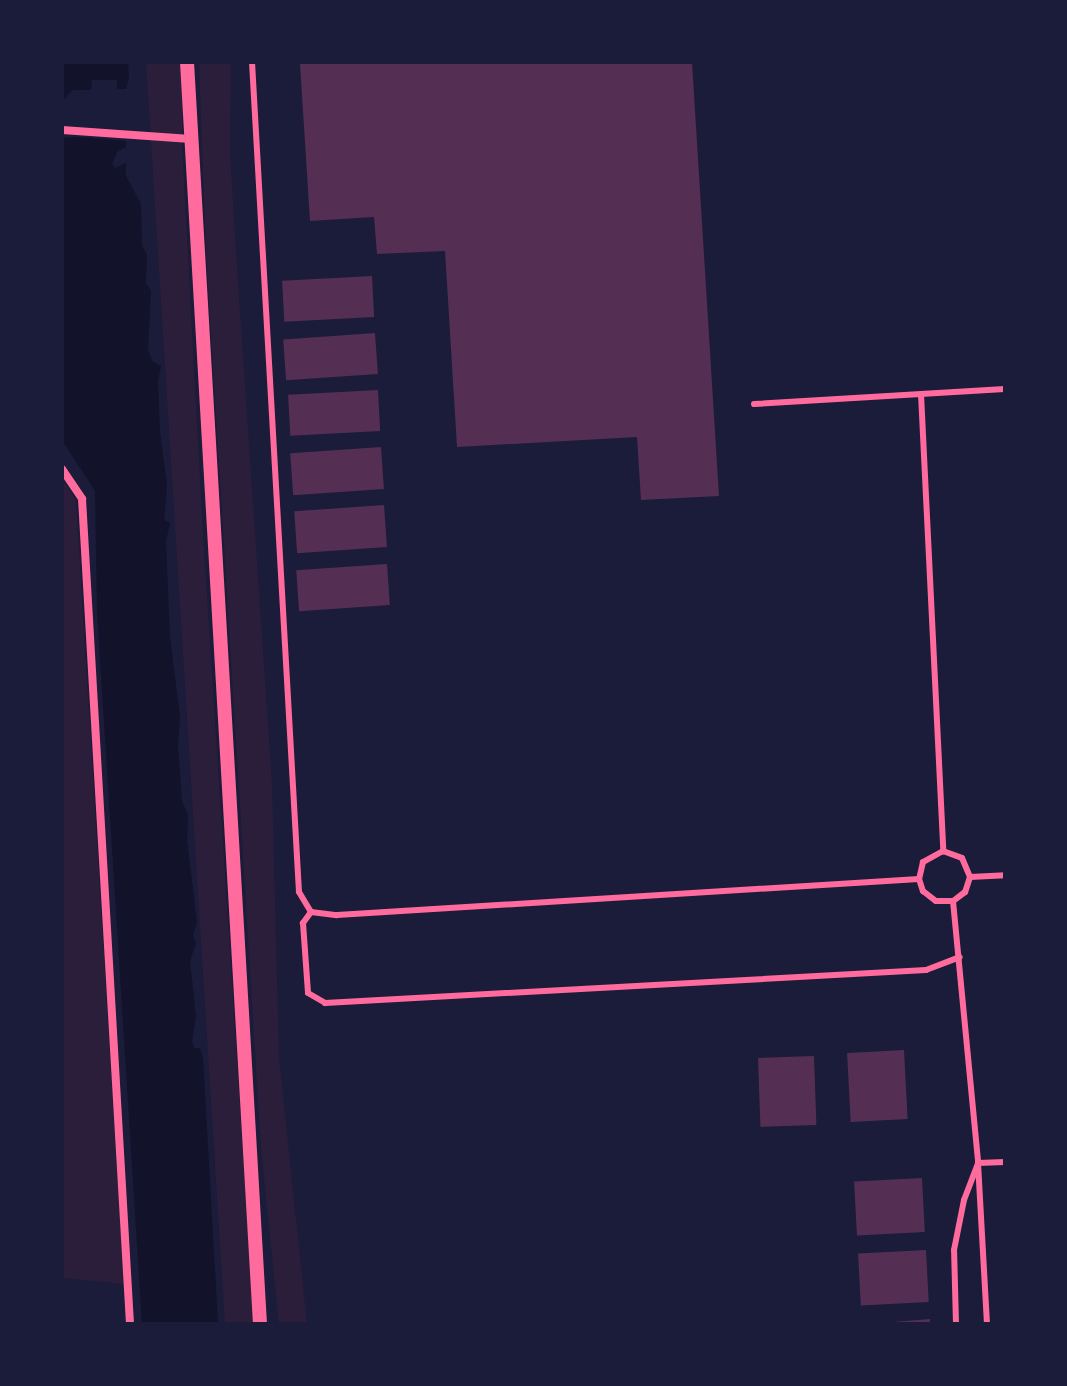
<!DOCTYPE html>
<html>
<head>
<meta charset="utf-8">
<style>
	body { margin:0 }
	#map { position:relative; width:1067px; height:1386px; overflow:hidden; background:#1b1b3a; font-family:Karla,sans-serif }
	div>[style] { position:absolute }
	.green>* { inset:0; background:#2a1e3b }
	.water>* { inset:0; background:#12122b }
	.building>* { inset:0; background:#542f53; transform-origin:0 0 }
	.service>* { height:6px; margin:-3px; padding:0 3px; transform-origin:3px; border-radius:3px; background:#ff6b9d }
	.minor>* { height:8px; margin:-4px; padding:0 4px; transform-origin:4px; border-radius:4px; background:#ff6b9d }
	.tertiary>* { height:14px; margin:-7px; padding:0 7px; transform-origin:7px; border-radius:7px; background:#ff6b9d }
	span { translate:-50% -50%; white-space:nowrap; text-align:center; line-height:1.15; -webkit-text-stroke:7px #1b1b3a; paint-order:stroke }
	.frame { position:absolute; inset:0; border:64px solid #1b1b3a; pointer-events:none }
</style>
</head>
<body>
<div id="map">
	<div class="green">
		<div style="clip-path:polygon(146px 62px,183px 62px,182px 145px,203px 534px,254px 1324px,225px 1324px)"></div>
		<div style="clip-path:polygon(199px 62px,231px 62px,230px 151px,236px 252px,272px 783px,279px 1057px,307px 1324px,279px 1324px,261px 1149px,206px 252px)"></div>
		<div style="clip-path:polygon(62px 479px,76px 500px,124px 1284px,62px 1278px)"></div>
	</div>
	<div class="water">
		<div style="clip-path:polygon(62px 62px,128px 62px,129px 78px,126px 89px,117px 89px,117px 80px,92px 80px,91px 90px,73px 90px,62px 101px)"></div>
		<div style="clip-path:polygon(78px 137px,126px 141px,126px 147px,117px 152px,112px 164px,115px 168px,126px 163px,126px 176px,141px 204px,142px 246px,147px 254px,146px 283px,151px 291px,148px 349px,152px 361px,161px 366px,158px 381px,160px 432px,167px 485px,164px 520px,170px 523px,166px 541px,170px 637px,180px 717px,178px 745px,182px 801px,188px 815px,187px 840px,197px 923px,193px 935px,196px 943px,190px 961px,196px 1016px,192px 1042px,194px 1048px,200px 1048px,203px 1058px,218px 1324px,142px 1324px,97px 611px,95px 491px,62px 440px,62px 138px)"></div>
	</div>
	<div class="building">
		<div style="clip-path:polygon(327px 62px,692px 62px,719px 496px,641px 500px,637px 437px,457px 447px,445px 251px,377px 254px,374px 217px,310px 221px,300px 64px)"></div>
		<div style="left:372px;top:276px;width:41px;height:90px;rotate:87deg"></div>
		<div style="left:375px;top:333px;width:41px;height:92px;rotate:86deg"></div>
		<div style="left:378px;top:390px;width:41px;height:90px;rotate:87deg"></div>
		<div style="left:381px;top:447px;width:42px;height:91px;rotate:86deg"></div>
		<div style="left:384px;top:505px;width:42px;height:90px;rotate:86deg"></div>
		<div style="left:387px;top:564px;width:41px;height:91px;rotate:86deg"></div>
		<div style="left:904px;top:1050px;width:69px;height:57px;rotate:87deg"></div>
		<div style="left:814px;top:1056px;width:69px;height:56px;rotate:88deg"></div>
		<div style="left:922px;top:1178px;width:54px;height:68px;rotate:87deg"></div>
		<div style="left:926px;top:1250px;width:52px;height:68px;rotate:87deg"></div>
		<div style="clip-path:polygon(930px 1319px,930px 1324px,893px 1324px,893px 1322px)"></div>
	</div>
	<div class="service">
		<div style="left:252px;top:62px;width:831px;rotate:86.76deg"></div>
		<div style="left:299px;top:892px;width:23px;rotate:59deg"></div>
		<div style="left:311px;top:912px;width:14px;rotate:126deg"></div>
		<div style="left:303px;top:923px;width:70px;rotate:85.9deg"></div>
		<div style="left:308px;top:993px;width:20px;rotate:30deg"></div>
		<div style="left:325px;top:1003px;width:602px;rotate:-3.14deg"></div>
		<div style="left:926px;top:970px;width:36px;rotate:-21deg"></div>
		<div style="left:921px;top:394px;width:458px;rotate:87.2deg"></div>
		<div style="left:943px;top:851px;width:20px;rotate:20deg"></div>
		<div style="left:962px;top:858px;width:21px;rotate:67deg"></div>
		<div style="left:970px;top:877px;width:16px;rotate:108deg"></div>
		<div style="left:965px;top:892px;width:15px;rotate:143deg"></div>
		<div style="left:953px;top:901px;width:263px;rotate:84.5deg"></div>
		<div style="left:978px;top:1163px;width:161px;rotate:86.8deg"></div>
		<div style="left:754px;top:404px;width:251px;rotate:-3.4deg"></div>
		<div style="left:943px;top:851px;width:23px;rotate:151deg"></div>
		<div style="left:923px;top:862px;width:17px;rotate:103deg"></div>
		<div style="left:919px;top:879px;width:13px;rotate:72deg"></div>
		<div style="left:923px;top:891px;width:16px;rotate:38deg"></div>
		<div style="left:936px;top:901px;width:17px"></div>
		<div style="left:970px;top:877px;width:35px;rotate:-3deg"></div>
		<div style="left:311px;top:912px;width:26px;rotate:7deg"></div>
		<div style="left:337px;top:915px;width:583px;rotate:-3.54deg"></div>
		<div style="left:956px;top:1324px;width:74px;rotate:-91.5deg"></div>
		<div style="left:954px;top:1250px;width:51px;rotate:-78.7deg"></div>
		<div style="left:964px;top:1200px;width:40px;rotate:-69deg"></div>
		<div style="left:978px;top:1163px;width:27px;rotate:-2deg"></div>
	</div>
	<div class="minor">
		<div style="left:62px;top:130px;width:129px;rotate:4deg"></div>
		<div style="left:62px;top:469px;width:36px;rotate:56deg"></div>
		<div style="left:82px;top:499px;width:826px;rotate:86.67deg"></div>
	</div>
	<div class="tertiary">
		<div style="left:187px;top:62px;width:1264px;rotate:86.69deg"></div>
	</div>
	<div class="frame"></div>
</div>
</body>
</html>
